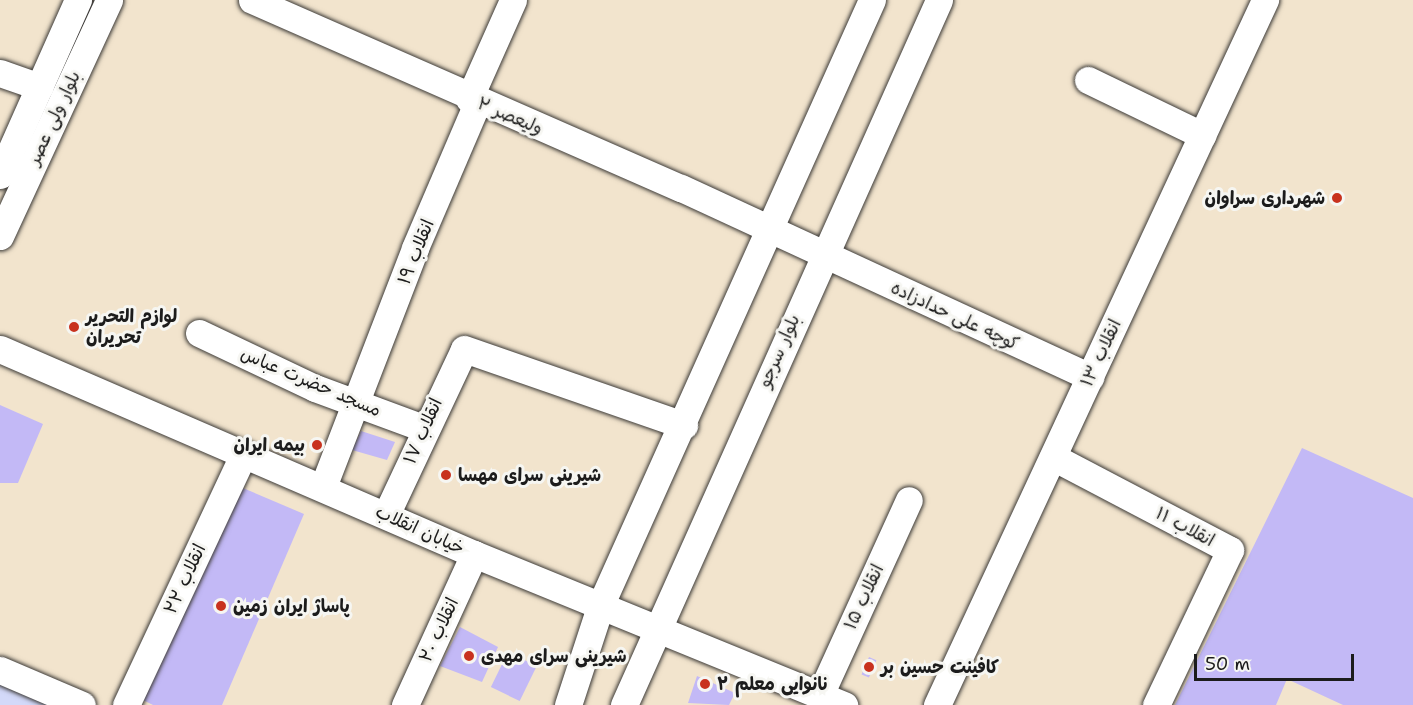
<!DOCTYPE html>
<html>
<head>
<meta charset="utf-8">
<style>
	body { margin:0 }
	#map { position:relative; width:1413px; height:705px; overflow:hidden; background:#f2e4cd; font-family:"Shantell Sans","Playpen Sans Arabic",sans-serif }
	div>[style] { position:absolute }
	.built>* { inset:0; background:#d3d9f9 }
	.building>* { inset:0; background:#c3b9f6; transform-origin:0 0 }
	.roads { filter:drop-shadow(0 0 2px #3c3a37) drop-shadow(0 0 2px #3c3a37) }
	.minor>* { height:27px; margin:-13.5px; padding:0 13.5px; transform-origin:13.5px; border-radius:13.5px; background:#fff }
	.dots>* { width:16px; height:16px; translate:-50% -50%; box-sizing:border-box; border:3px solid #f6f6f2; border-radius:50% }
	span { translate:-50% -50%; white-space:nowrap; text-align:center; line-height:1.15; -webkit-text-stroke:6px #f6f6f2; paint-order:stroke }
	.street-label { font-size:18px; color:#1c1c1c }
	.poi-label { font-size:18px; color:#1c1c1c; font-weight:700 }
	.right { translate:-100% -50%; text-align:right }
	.left { translate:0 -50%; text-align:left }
	.scale { position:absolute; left:1194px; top:654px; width:160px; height:27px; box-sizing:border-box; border:3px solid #1c1c1c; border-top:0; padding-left:8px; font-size:18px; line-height:21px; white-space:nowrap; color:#1c1c1c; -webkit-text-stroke:4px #f6f6f2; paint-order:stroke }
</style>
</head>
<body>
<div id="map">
	<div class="built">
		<div style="clip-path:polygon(0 683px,49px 705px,0 705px)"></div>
	</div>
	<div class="building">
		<div style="clip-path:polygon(0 405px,43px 424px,18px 483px,0 483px)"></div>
		<div style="clip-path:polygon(361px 431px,395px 442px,387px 460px,352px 450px)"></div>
		<div style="clip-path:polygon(1302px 448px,1413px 498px,1413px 705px,1343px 705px,1287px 679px,1276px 705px,1175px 705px)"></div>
		<div style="clip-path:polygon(229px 482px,304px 514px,222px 705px,153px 705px,139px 698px)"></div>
		<div style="clip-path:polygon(460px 627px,498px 647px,482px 682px,440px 666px)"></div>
		<div style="left:508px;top:652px;width:32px;height:39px;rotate:26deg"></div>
		<div style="left:869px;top:657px;width:8px;height:19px;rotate:23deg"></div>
		<div style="clip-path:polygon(697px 676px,735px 693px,729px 705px,688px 703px)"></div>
	</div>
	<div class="roads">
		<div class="minor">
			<div style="left:252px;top:0;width:468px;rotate:23.7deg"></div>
			<div style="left:681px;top:188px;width:451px;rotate:24.8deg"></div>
			<div style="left:0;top:73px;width:42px;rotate:19.3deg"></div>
			<div style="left:1088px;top:80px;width:127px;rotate:25.8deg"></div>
			<div style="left:469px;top:99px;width:108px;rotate:-66deg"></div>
			<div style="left:0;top:175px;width:192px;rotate:-66deg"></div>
			<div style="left:0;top:236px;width:260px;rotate:-65.2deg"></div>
			<div style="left:199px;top:333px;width:128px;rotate:25.4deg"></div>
			<div style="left:315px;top:388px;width:115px;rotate:20.3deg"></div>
			<div style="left:0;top:349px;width:516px;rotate:23.39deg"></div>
			<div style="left:474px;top:554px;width:400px;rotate:22.2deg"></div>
			<div style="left:1053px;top:457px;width:200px;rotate:27.7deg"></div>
			<div style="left:1230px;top:550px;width:172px;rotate:115.5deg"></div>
			<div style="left:323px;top:487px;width:256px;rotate:-68.9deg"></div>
			<div style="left:415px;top:248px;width:158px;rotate:-66.8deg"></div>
			<div style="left:386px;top:515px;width:183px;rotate:-64.8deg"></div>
			<div style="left:464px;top:349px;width:233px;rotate:19.1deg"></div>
			<div style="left:0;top:670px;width:89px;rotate:23.1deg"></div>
			<div style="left:820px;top:695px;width:214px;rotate:-65.5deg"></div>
			<div style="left:126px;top:705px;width:278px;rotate:-64.9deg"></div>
			<div style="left:405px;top:705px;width:166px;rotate:-65.4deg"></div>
			<div style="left:568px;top:705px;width:106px;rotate:-71.9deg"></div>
			<div style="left:601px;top:604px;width:662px;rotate:-65.84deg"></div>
			<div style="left:624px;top:705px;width:772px;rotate:-65.92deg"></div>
			<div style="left:937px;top:705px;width:778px;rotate:-65.05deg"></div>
		</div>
	</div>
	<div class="dots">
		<div style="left:1337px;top:198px;background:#c8321e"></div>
		<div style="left:74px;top:327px;background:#c8321e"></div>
		<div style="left:317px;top:445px;background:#c8321e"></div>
		<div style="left:446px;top:475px;background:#c8321e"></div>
		<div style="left:221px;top:606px;background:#c8321e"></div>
		<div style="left:469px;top:656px;background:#c8321e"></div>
		<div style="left:869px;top:667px;background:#c8321e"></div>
		<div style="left:705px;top:684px;background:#c8321e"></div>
	</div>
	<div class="street-label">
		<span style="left:510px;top:116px;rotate:23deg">ولیعصر ۲</span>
		<span style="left:54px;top:118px;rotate:-65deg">بلوار ولی عصر</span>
		<span style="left:416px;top:252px;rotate:-68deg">انقلاب ۱۹</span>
		<span style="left:955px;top:316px;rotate:25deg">کوچه علی حدادزاده</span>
		<span style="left:779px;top:351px;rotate:-66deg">بلوار سرجو</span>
		<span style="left:1101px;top:353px;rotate:-65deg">انقلاب ۱۳</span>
		<span style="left:311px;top:382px;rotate:23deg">مسجد حضرت عباس</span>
		<span style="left:423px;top:431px;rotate:-66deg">انقلاب ۱۷</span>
		<span style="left:1185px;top:527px;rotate:28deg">انقلاب ۱۱</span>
		<span style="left:420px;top:530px;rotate:24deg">خیابان انقلاب</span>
		<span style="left:185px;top:579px;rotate:-65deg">انقلاب ۲۲</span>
		<span style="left:864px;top:597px;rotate:-65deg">انقلاب ۱۵</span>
		<span style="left:439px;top:630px;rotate:-65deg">انقلاب ۲۰</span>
	</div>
	<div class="poi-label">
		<span class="right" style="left:1325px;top:198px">شهرداری سراوان</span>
		<span class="left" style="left:86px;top:327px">لوازم التحریر<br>تحریران</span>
		<span class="right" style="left:305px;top:445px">بیمه ایران</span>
		<span class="left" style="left:458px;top:475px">شیرینی سرای مهسا</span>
		<span class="left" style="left:233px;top:606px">پاساژ ایران زمین</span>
		<span class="left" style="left:481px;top:656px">شیرینی سرای مهدی</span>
		<span class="left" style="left:881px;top:667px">کافینت حسین بر</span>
		<span class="left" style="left:717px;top:684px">نانوایی معلم ۲</span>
	</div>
	<div class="scale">50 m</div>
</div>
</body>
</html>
